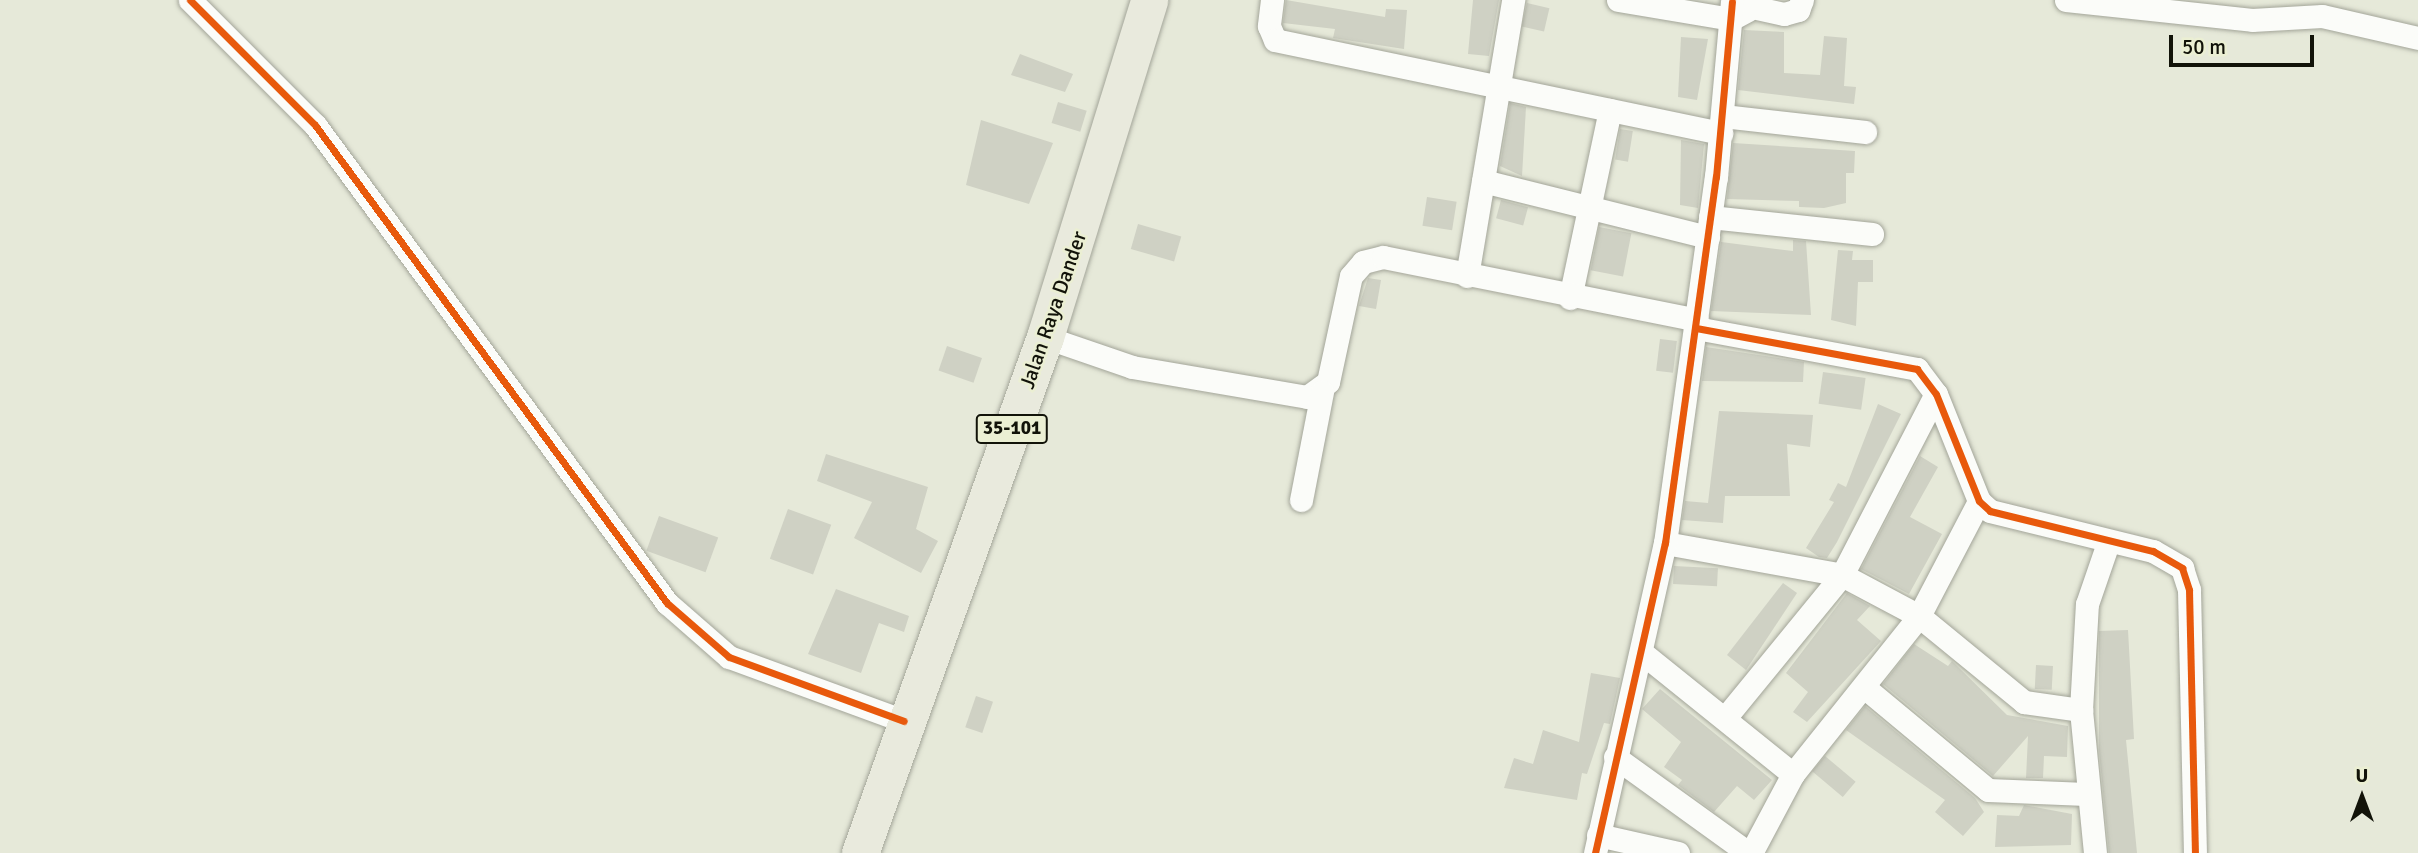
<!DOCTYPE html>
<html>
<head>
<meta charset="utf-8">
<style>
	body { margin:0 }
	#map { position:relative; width:2418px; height:853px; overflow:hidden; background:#e6e9d9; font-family:Signika,sans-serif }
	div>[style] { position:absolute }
	.building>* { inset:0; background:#cfd1c4; transform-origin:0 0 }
	.roads { filter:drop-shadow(0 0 2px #a3a599) drop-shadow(0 0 2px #a3a599) }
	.street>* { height:23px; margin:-11.5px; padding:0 11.5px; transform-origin:11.5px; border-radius:11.5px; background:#fbfcf9 }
	.primary>* { height:37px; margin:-18.5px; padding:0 18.5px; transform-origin:18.5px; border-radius:18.5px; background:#e9eadd }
	.cycleway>* { height:7px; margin:-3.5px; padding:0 3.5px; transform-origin:3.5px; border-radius:3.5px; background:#e8590c }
	span { translate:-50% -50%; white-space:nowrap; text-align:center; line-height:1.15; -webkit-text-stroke:5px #ebefd3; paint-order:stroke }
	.shield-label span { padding:2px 5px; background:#ebefd3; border:2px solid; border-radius:5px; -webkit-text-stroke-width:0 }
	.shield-label { font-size:19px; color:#121309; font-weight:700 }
	.street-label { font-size:21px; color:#121309 }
	.north { position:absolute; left:2327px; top:762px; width:70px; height:70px; -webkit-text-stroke:5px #ebefd3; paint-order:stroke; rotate:0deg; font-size:19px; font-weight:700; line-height:28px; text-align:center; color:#121309 }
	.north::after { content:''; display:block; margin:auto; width:24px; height:32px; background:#121309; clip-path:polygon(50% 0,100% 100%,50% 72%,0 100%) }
	.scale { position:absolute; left:2169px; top:35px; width:145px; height:32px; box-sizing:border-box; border:4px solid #121309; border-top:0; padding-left:9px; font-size:21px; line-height:24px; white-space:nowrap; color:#121309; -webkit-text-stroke:5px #ebefd3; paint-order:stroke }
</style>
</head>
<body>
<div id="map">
	<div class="building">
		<div style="clip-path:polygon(1286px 0,1385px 17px,1386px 9px,1407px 10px,1404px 49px,1333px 38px,1335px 29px,1283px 23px)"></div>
		<div style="clip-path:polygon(1473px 0,1499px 0,1489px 56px,1468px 54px)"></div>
		<div style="left:1527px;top:3px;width:23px;height:24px;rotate:13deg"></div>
		<div style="clip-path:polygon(1744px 30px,1784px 32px,1784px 73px,1820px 75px,1824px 36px,1847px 38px,1844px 86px,1856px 87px,1854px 104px,1738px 90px)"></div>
		<div style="clip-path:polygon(1681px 37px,1708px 39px,1697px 100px,1678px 97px)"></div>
		<div style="clip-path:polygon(1020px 54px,1073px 74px,1065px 92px,1011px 75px)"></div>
		<div style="left:1058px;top:102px;width:30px;height:22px;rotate:17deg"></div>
		<div style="clip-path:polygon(1510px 103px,1526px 107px,1522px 176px,1500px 166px)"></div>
		<div style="clip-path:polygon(981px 120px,1053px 143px,1029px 204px,966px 185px)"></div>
		<div style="left:1620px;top:129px;width:13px;height:31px;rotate:9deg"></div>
		<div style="clip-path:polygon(1681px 140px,1704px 144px,1698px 208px,1680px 205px)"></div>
		<div style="clip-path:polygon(1733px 143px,1855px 151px,1854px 173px,1846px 173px,1846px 203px,1824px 208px,1799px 207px,1799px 201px,1727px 199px)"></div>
		<div style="left:1427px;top:197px;width:30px;height:29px;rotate:9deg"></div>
		<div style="left:1501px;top:200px;width:28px;height:19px;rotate:15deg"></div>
		<div style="left:1138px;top:224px;width:45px;height:26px;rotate:16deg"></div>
		<div style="left:1599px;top:227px;width:33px;height:44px;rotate:11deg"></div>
		<div style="clip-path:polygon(1793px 240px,1806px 241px,1811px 315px,1711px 311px,1721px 242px,1793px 251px)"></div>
		<div style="clip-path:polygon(1838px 250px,1853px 251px,1852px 260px,1873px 260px,1873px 282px,1858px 282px,1856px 326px,1831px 320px)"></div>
		<div style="clip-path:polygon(1368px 278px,1381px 280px,1376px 309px,1359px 306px)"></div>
		<div style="left:1660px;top:339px;width:17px;height:32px;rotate:7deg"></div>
		<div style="left:947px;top:346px;width:37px;height:26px;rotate:19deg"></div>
		<div style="clip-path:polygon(1706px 347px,1804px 362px,1803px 382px,1702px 381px)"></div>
		<div style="left:1823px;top:372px;width:43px;height:32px;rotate:8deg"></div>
		<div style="clip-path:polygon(1878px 404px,1901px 414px,1837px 542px,1827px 558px,1819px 557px,1806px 548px,1834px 502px,1829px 500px,1838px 483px,1846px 487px)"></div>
		<div style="clip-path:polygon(1719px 411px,1813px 415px,1810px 447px,1787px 444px,1790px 496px,1725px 496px,1723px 523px,1682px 520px,1685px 501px,1708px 503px)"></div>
		<div style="clip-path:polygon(826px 454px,928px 487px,916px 529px,938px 541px,921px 573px,854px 538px,872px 502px,817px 481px)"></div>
		<div style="clip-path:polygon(1920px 456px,1938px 467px,1910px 517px,1942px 534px,1909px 594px,1861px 569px)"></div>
		<div style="left:788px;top:509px;width:46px;height:53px;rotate:20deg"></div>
		<div style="left:659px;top:516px;width:63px;height:37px;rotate:20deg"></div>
		<div style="left:1674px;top:566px;width:44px;height:18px;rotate:3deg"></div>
		<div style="clip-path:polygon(1783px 583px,1797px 593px,1746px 670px,1727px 655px)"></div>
		<div style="clip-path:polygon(836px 589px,909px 616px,904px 632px,879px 623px,861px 673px,808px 654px)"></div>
		<div style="clip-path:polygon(1847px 593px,1870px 606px,1857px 620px,1881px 641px,1807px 722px,1793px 712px,1808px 692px,1786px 673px)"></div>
		<div style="clip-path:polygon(2128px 630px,2134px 739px,2126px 740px,2137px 853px,2109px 853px,2099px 750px,2099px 631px)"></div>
		<div style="clip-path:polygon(1914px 644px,1948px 666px,1952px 661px,2007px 715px,2068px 726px,2067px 757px,2044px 756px,2043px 778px,2026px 778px,2028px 736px,1993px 776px,1883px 684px)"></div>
		<div style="left:2036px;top:665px;width:17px;height:24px;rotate:3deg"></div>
		<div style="clip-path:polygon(1591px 673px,1620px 678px,1610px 724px,1604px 723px,1587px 774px,1582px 773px,1577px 800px,1504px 788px,1514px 758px,1533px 764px,1543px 730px,1579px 742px)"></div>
		<div style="clip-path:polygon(1660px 689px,1772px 780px,1754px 800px,1737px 786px,1714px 812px,1678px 785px,1682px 780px,1664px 767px,1681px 742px,1642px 709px)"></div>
		<div style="left:976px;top:696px;width:18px;height:33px;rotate:19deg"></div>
		<div style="clip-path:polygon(1865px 706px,1975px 798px,1984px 812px,1963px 836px,1935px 812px,1945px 800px,1846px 730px)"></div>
		<div style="left:1825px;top:756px;width:40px;height:20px;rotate:40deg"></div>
		<div style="clip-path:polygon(2024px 805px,2072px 814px,2071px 845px,1995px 847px,1997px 815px,2019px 816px)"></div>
	</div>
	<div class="roads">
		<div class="street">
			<div style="left:190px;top:0;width:177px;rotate:45deg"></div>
			<div style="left:315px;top:125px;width:594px;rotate:53.63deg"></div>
			<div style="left:667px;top:603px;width:82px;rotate:41.1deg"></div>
			<div style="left:729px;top:657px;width:186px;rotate:20.1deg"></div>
			<div style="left:1272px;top:0;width:26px;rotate:97deg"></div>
			<div style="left:1269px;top:26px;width:15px;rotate:67deg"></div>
			<div style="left:1275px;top:40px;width:456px;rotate:11.8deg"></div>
			<div style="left:1618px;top:0;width:115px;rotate:9.5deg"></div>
			<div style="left:1731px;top:19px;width:19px;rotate:-28deg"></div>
			<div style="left:2066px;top:0;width:187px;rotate:6.1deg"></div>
			<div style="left:2252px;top:20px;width:70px;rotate:-3.3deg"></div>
			<div style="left:2322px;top:16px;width:98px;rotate:12.9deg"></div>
			<div style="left:1734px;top:3px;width:51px;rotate:12.4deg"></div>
			<div style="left:1784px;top:14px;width:15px;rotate:-16deg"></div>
			<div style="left:1798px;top:10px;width:11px;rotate:-68deg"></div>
			<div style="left:1723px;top:116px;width:143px;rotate:6.4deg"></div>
			<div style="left:1483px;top:181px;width:232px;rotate:14deg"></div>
			<div style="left:1710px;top:217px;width:163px;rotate:6deg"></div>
			<div style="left:1467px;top:276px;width:280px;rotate:-80.5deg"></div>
			<div style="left:1570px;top:298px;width:192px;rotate:-78deg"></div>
			<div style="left:1696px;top:328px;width:225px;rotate:10.5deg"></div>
			<div style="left:1917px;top:369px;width:31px;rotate:53deg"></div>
			<div style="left:1936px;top:394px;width:115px;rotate:68.1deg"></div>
			<div style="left:1979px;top:501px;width:15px;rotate:42deg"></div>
			<div style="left:1990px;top:511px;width:168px;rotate:13.8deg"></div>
			<div style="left:2153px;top:551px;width:34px;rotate:30deg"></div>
			<div style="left:2182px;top:568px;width:23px;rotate:72deg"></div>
			<div style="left:2189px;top:590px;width:262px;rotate:88.7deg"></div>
			<div style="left:1045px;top:337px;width:92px;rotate:19deg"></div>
			<div style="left:1132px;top:367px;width:178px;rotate:9.7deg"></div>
			<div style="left:1307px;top:397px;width:26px;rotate:-36deg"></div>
			<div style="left:1328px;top:382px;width:108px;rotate:-77.8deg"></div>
			<div style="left:1351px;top:276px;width:18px;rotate:-49deg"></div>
			<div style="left:1363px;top:262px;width:21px;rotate:-14deg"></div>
			<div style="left:1383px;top:257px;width:320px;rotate:11.3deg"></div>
			<div style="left:1301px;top:500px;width:110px;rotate:-79deg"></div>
			<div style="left:1665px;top:543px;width:180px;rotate:10.2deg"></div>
			<div style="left:1842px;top:575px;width:87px;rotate:28deg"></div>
			<div style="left:1919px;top:616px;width:136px;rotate:39.3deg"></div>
			<div style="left:2024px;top:702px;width:58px;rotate:8deg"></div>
			<div style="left:1641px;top:652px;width:195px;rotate:38.8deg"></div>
			<div style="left:1864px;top:687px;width:161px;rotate:39.7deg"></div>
			<div style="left:1988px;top:790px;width:98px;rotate:2.3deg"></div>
			<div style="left:1725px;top:718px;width:185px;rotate:-50.7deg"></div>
			<div style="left:1842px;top:575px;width:204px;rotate:-62.6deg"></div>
			<div style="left:1615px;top:757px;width:164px;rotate:35.8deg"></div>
			<div style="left:1598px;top:835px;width:82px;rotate:12.7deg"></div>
			<div style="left:1595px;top:853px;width:318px;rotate:-77.3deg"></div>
			<div style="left:1665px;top:543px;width:370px;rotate:-82.1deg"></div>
			<div style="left:1716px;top:177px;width:176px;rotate:-84.8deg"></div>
			<div style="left:1751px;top:853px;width:89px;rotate:-62deg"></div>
			<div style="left:1793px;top:774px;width:202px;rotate:-51.4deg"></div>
			<div style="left:1919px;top:616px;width:130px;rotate:-62.4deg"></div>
			<div style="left:2095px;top:853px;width:144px;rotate:-95.6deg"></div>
			<div style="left:2081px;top:710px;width:106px;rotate:-86.8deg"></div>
			<div style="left:2087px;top:604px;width:65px;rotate:-71deg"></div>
		</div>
		<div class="primary">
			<div style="left:860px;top:853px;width:548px;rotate:-70.28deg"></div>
			<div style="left:1045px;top:337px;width:353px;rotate:-72.8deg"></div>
		</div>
	</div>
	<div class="cycleway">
		<div style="left:190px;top:0;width:177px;rotate:45deg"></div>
		<div style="left:315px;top:125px;width:594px;rotate:53.63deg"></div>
		<div style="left:667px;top:603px;width:82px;rotate:41.1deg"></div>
		<div style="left:729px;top:657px;width:186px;rotate:20.1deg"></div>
		<div style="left:1696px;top:328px;width:225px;rotate:10.5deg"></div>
		<div style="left:1917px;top:369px;width:31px;rotate:53deg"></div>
		<div style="left:1936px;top:394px;width:115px;rotate:68.1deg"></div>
		<div style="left:1979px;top:501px;width:15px;rotate:42deg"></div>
		<div style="left:1990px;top:511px;width:168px;rotate:13.8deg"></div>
		<div style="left:2153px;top:551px;width:34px;rotate:30deg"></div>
		<div style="left:2182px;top:568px;width:23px;rotate:72deg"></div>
		<div style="left:2189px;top:590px;width:262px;rotate:88.7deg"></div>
		<div style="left:1595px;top:853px;width:318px;rotate:-77.3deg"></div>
		<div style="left:1665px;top:543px;width:370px;rotate:-82.1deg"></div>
		<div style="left:1716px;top:177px;width:176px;rotate:-84.8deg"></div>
	</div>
	<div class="shield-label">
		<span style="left:1012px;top:429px">35-101</span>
	</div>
	<div class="street-label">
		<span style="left:1053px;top:310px;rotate:-71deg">Jalan Raya Dander</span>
	</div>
	<div class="north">U</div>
	<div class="scale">50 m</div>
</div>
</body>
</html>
